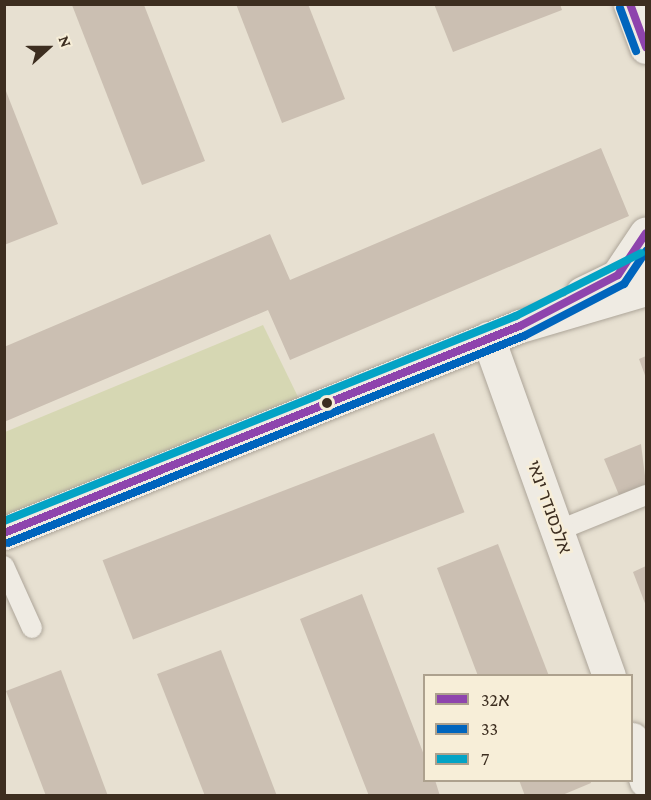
<!DOCTYPE html>
<html>
<head>
<meta charset="utf-8">
<style>
	body { margin:0 }
	#map { position:relative; width:651px; height:800px; overflow:hidden; background:#e7e0d1; font-family:"Crimson Pro","Noto Sans Hebrew",serif }
	div>[style] { position:absolute }
	.green>* { inset:0; background:#d6d7b3 }
	.building>* { inset:0; background:#cbbfb2; transform-origin:0 0 }
	.roads { filter:drop-shadow(0 0 2px #ada599) drop-shadow(0 0 2px #ada599) }
	.lane>* { height:20px; margin:-10px; padding:0 10px; transform-origin:10px; border-radius:10px; background:#efebe3 }
	.street>* { height:33px; margin:-16.5px; padding:0 16.5px; transform-origin:16.5px; border-radius:16.5px; background:#efebe3 }
	.secondary>* { height:33px; margin:-16.5px; padding:0 16.5px; transform-origin:16.5px; border-radius:16.5px; background:#efebe3 }
	.bus-1>* { height:8px; margin:-4px; padding:0 4px; transform-origin:4px; border-radius:4px; background:#8e44ad }
	.bus-2>* { height:8px; margin:-4px; padding:0 4px; transform-origin:4px; border-radius:4px; background:#0065bd }
	.bus-3>* { height:8px; margin:-4px; padding:0 4px; transform-origin:4px; border-radius:4px; background:#03a3c5 }
	.dots>* { width:16px; height:16px; translate:-50% -50%; box-sizing:border-box; border:3px solid #f7eed8; border-radius:50% }
	span { translate:-50% -50%; white-space:nowrap; text-align:center; line-height:1.15; -webkit-text-stroke:5px #f7eed8; paint-order:stroke }
	.street-label { font-size:18px; color:#3d2e20 }
	.frame { position:absolute; inset:0; border:6px solid #3d2e20; pointer-events:none }
	.legend { position:absolute; left:423px; top:674px; width:210px; height:108px; box-sizing:border-box; background:#f7eed8; border:2px solid #ada18e; margin:0; padding:8px 10px; list-style:none; font-size:18px; color:#3d2e20 }
	.legend li { display:flex; align-items:center; gap:12px; height:30px }
	.legend b { width:30px; border:2px solid #ada18e }
	.north { position:absolute; left:18px; top:18px; width:60px; height:60px; -webkit-text-stroke:4px #f7eed8; paint-order:stroke; rotate:69deg; font-size:16px; font-weight:700; line-height:24px; text-align:center; color:#3d2e20 }
	.north::after { content:''; display:block; margin:auto; width:21px; height:27px; background:#3d2e20; clip-path:polygon(50% 0,100% 100%,50% 72%,0 100%) }
</style>
</head>
<body>
<div id="map">
	<div class="green">
		<div style="clip-path:polygon(263px 325px,300px 401px,5px 521px,5px 432px)"></div>
	</div>
	<div class="building">
		<div style="clip-path:polygon(236px 4px,308px 4px,345px 99px,282px 123px)"></div>
		<div style="clip-path:polygon(434px 4px,560px 4px,562px 10px,453px 52px)"></div>
		<div style="clip-path:polygon(72px 5px,144px 5px,205px 161px,142px 185px)"></div>
		<div style="clip-path:polygon(4px 86px,58px 224px,4px 245px)"></div>
		<div style="clip-path:polygon(601px 148px,629px 216px,290px 360px,268px 310px,4px 422px,4px 347px,270px 234px,290px 280px)"></div>
		<div style="clip-path:polygon(646px 356px,646px 378px,639px 359px)"></div>
		<div style="left:434px;top:433px;width:85px;height:355px;rotate:69deg"></div>
		<div style="clip-path:polygon(641px 444px,646px 484px,619px 495px,604px 459px)"></div>
		<div style="clip-path:polygon(498px 544px,549px 676px,478px 676px,437px 568px)"></div>
		<div style="clip-path:polygon(646px 566px,646px 606px,633px 572px)"></div>
		<div style="clip-path:polygon(362px 594px,424px 755px,424px 780px,435px 780px,440px 796px,369px 796px,300px 619px)"></div>
		<div style="clip-path:polygon(221px 650px,277px 796px,205px 796px,157px 674px)"></div>
		<div style="clip-path:polygon(61px 670px,108px 796px,46px 796px,6px 691px)"></div>
		<div style="clip-path:polygon(519px 780px,590px 780px,591px 783px,560px 796px,525px 796px)"></div>
	</div>
	<div class="roads">
		<div class="lane">
			<div style="left:557px;top:531px;width:96px;rotate:-22deg"></div>
			<div style="left:4px;top:566px;width:68px;rotate:65.7deg"></div>
		</div>
		<div class="street">
			<div style="left:488px;top:338px;width:359px;rotate:70.3deg"></div>
			<div style="left:632px;top:739px;width:44px;rotate:71.6deg"></div>
		</div>
		<div class="secondary">
			<div style="left:630px;top:4px;width:46px;rotate:69.6deg"></div>
			<div style="left:618px;top:275px;width:50px;rotate:-56.3deg"></div>
			<div style="left:582px;top:293px;width:71px;rotate:-25.8deg"></div>
			<div style="left:4px;top:533px;width:556px;rotate:-21.86deg"></div>
			<div style="left:520px;top:326px;width:131px;rotate:-16.4deg"></div>
		</div>
	</div>
	<div class="bus-1">
		<div style="left:630px;top:4px;width:46px;rotate:69.6deg"></div>
		<div style="left:4px;top:533px;width:556px;rotate:-21.86deg"></div>
		<div style="left:520px;top:326px;width:110px;rotate:-27.5deg"></div>
		<div style="left:618px;top:275px;width:50px;rotate:-56.3deg"></div>
	</div>
	<div class="bus-2">
		<div style="left:620px;top:8px;width:46px;rotate:69.6deg"></div>
		<div style="left:8px;top:543px;width:556px;rotate:-21.86deg"></div>
		<div style="left:524px;top:336px;width:113px;rotate:-27.5deg"></div>
		<div style="left:624px;top:284px;width:40px;rotate:-56deg"></div>
	</div>
	<div class="bus-3">
		<div style="left:4px;top:521px;width:552px;rotate:-21.82deg"></div>
		<div style="left:516px;top:316px;width:140px;rotate:-26.7deg"></div>
	</div>
	<div class="dots">
		<div style="left:327px;top:403px;background:#3d2e20"></div>
	</div>
	<div class="street-label">
		<span style="left:549px;top:507px;rotate:70deg">אלכסנדר ינאי</span>
	</div>
	<div class="frame"></div>
	<ul class="legend">
	<li><b style="height:8px;background:#8e44ad"></b>32א</li>
	<li><b style="height:8px;background:#0065bd"></b>33</li>
	<li><b style="height:8px;background:#03a3c5"></b>7</li>
	</ul>
	<div class="north">N</div>
</div>
</body>
</html>
